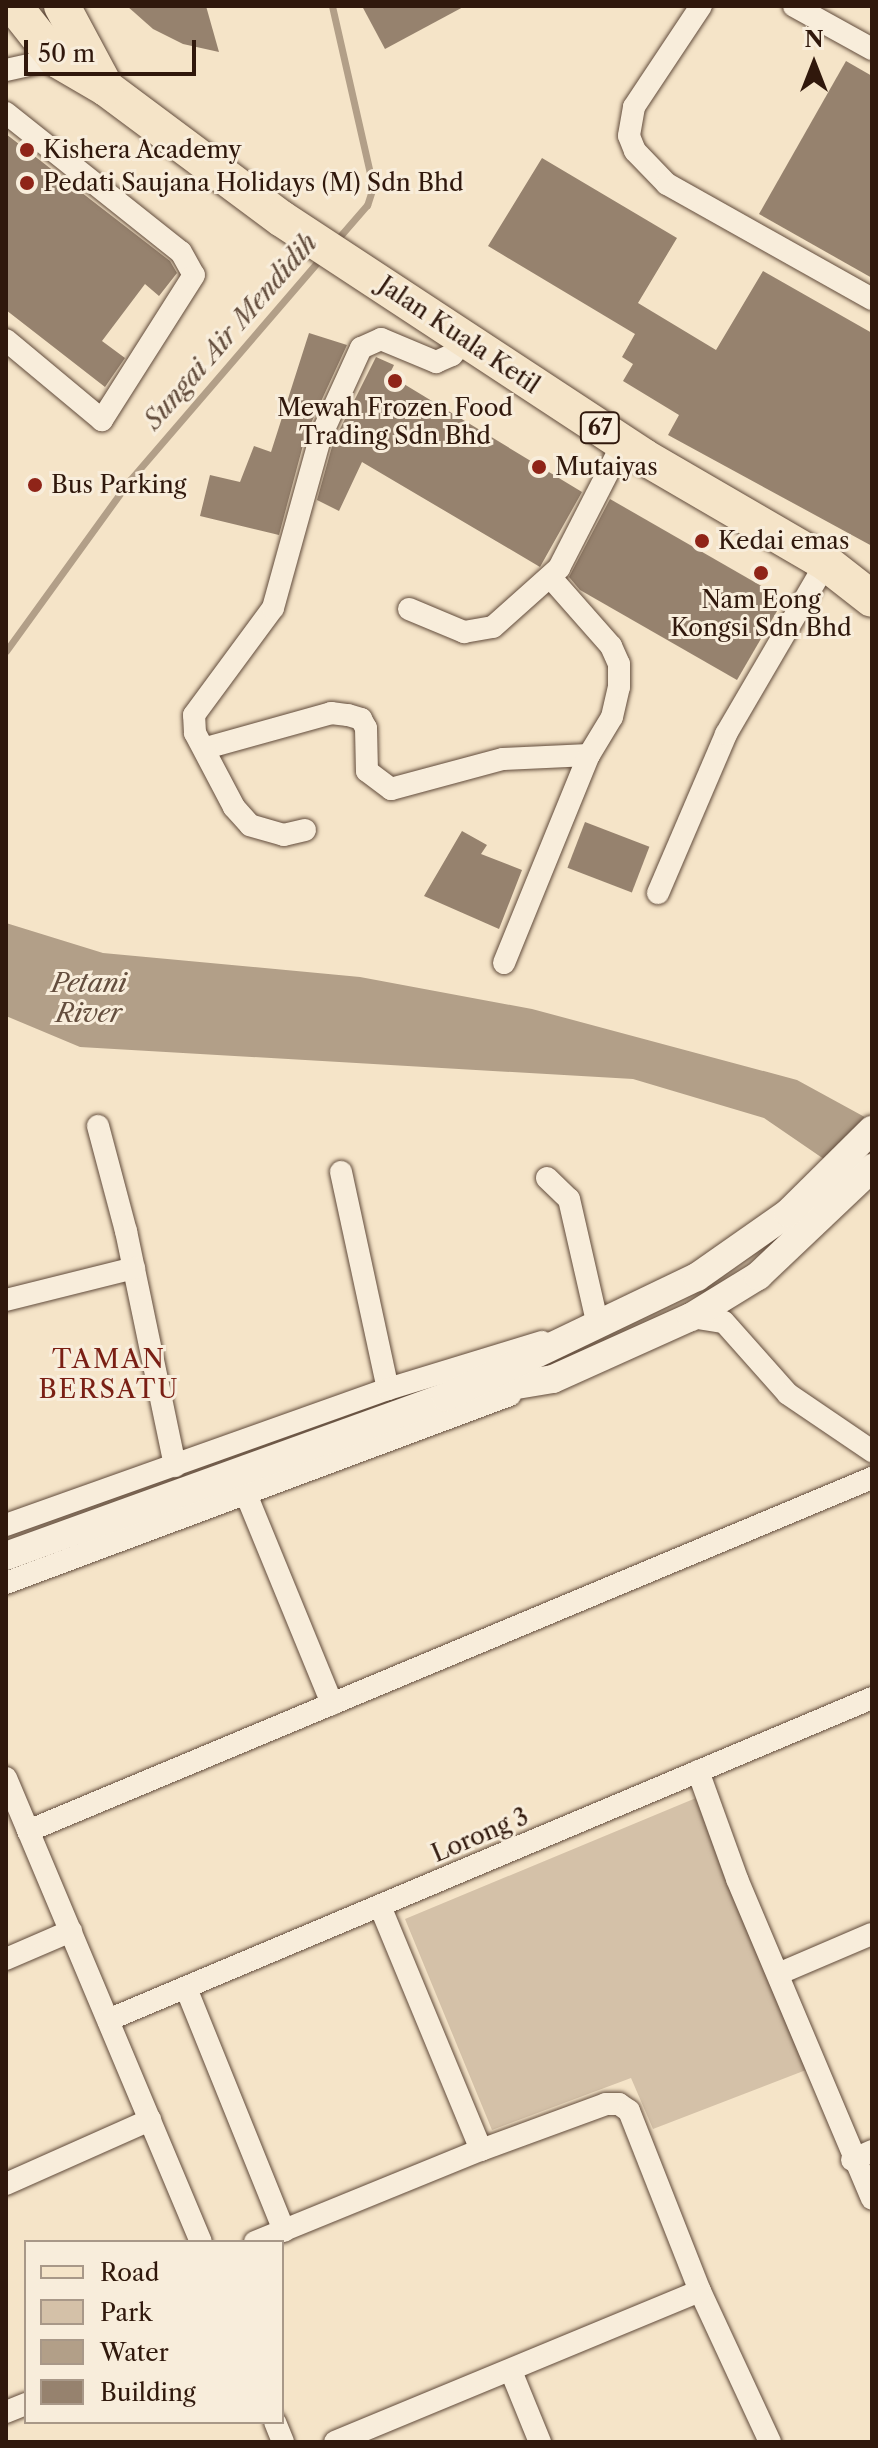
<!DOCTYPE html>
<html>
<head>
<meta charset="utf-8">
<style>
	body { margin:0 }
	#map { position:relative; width:878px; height:2448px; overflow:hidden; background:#f5e4c8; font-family:"Libre Caslon Text",serif }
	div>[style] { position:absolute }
	.green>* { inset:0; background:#d4c1a8 }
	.water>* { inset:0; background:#b29f88 }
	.stream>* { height:7px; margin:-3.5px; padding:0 3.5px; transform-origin:3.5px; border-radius:3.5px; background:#b29f88 }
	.building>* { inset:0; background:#96826e; transform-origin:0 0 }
	.roads { filter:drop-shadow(0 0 2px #614b3b) drop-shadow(0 0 2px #614b3b) }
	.minor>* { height:22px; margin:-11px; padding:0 11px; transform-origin:11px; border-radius:11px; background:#f8eddb }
	.tertiary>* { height:28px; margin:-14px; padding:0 14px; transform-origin:14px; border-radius:14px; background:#f8eddb }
	.primary>* { height:36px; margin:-18px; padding:0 18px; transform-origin:18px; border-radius:18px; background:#f5e4c8 }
	.dots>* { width:22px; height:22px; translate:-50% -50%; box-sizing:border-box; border:4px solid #f8eddb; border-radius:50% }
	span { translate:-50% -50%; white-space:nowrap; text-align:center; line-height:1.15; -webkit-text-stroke:6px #f8eddb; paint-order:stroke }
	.shield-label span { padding:2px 6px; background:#f8eddb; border:2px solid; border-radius:6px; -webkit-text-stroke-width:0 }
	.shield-label { font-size:22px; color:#30180c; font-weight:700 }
	.poi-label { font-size:24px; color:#30180c }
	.left { translate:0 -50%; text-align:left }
	.street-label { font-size:24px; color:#30180c }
	.water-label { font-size:26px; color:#644e3e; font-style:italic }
	.neighbourhood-label { font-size:26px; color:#7a1f14; letter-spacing:2px }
	.frame { position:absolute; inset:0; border:8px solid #30180c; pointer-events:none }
	.legend { position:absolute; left:24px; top:2240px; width:260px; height:184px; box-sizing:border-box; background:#f8eddb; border:2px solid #a89888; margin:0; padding:10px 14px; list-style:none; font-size:24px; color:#30180c }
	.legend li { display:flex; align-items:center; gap:16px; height:40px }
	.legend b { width:40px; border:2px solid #a89888 }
	.north { position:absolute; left:774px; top:24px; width:80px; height:80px; -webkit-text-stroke:6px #f8eddb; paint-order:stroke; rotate:0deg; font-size:22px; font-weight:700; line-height:32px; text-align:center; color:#30180c }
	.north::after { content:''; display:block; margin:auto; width:28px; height:36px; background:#30180c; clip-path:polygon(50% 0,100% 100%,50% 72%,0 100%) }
	.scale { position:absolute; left:24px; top:40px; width:172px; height:36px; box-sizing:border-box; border:4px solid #30180c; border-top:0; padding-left:10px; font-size:24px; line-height:28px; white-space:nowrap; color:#30180c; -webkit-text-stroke:6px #f8eddb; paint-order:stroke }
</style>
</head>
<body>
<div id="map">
	<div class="green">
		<div style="clip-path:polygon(696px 1798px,806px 2070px,653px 2129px,631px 2078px,492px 2130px,405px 1919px)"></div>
	</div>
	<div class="water">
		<div style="clip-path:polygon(6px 923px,103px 953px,360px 977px,532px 1009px,797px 1080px,872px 1121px,872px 1192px,764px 1118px,633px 1079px,80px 1047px,6px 1016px)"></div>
	</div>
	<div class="stream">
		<div style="left:332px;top:6px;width:186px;rotate:77.2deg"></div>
		<div style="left:373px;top:187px;width:19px;rotate:108deg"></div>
		<div style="left:367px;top:205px;width:49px;rotate:130.9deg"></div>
		<div style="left:6px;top:651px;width:211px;rotate:-54.1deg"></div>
		<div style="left:130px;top:480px;width:294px;rotate:-49.3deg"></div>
	</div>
	<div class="building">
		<div style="clip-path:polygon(127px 6px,206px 6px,219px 52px,183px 44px,153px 29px)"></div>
		<div style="clip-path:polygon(362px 6px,465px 6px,385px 49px)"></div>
		<div style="clip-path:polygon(846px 61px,872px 76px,872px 278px,759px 214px)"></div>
		<div style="clip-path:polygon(6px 134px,170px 261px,177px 273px,159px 296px,145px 284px,102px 341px,125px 358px,105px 387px,6px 310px)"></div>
		<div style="clip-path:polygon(542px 158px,677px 238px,638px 303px,716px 350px,763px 271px,872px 333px,872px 546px,668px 435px,679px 415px,623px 381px,633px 364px,622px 357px,635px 334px,488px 246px)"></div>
		<div style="clip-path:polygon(309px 333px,347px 345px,306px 434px,279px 535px,200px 516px,210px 475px,240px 482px,254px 446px,271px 452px)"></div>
		<div style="clip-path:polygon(376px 357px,394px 365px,389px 375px,582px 492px,540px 567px,362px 462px,339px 511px,317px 500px,333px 443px)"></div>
		<div style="clip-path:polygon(610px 499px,784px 599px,737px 680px,580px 590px,569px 577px)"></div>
		<div style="left:585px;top:822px;width:69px;height:49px;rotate:21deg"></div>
		<div style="clip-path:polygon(462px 831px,487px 845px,481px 854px,522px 870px,499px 929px,424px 896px)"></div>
	</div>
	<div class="roads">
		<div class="minor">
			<div style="left:701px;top:6px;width:121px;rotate:123.6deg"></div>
			<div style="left:634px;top:107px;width:29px;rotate:100deg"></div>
			<div style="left:629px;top:136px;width:16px;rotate:68deg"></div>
			<div style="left:635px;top:151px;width:46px;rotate:45.9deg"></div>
			<div style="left:667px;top:184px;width:235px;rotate:29.3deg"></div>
			<div style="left:794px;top:6px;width:89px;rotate:28.9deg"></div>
			<div style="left:6px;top:70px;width:51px;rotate:-12.4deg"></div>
			<div style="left:6px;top:113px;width:223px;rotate:38.5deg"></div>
			<div style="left:181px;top:252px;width:26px;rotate:61deg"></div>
			<div style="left:194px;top:275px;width:172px;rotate:122.4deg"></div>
			<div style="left:102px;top:420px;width:125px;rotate:-140.2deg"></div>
			<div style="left:409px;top:609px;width:60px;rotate:22.7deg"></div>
			<div style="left:464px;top:632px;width:29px;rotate:-10deg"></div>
			<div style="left:493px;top:627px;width:89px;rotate:-41.8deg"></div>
			<div style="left:559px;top:568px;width:140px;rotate:-62.9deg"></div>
			<div style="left:206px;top:748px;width:130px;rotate:-15.6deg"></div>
			<div style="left:331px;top:713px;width:17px;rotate:7deg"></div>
			<div style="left:348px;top:715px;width:14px;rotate:17deg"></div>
			<div style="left:361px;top:719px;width:10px;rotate:61deg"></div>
			<div style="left:366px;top:728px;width:43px;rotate:88.7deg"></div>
			<div style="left:367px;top:771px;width:30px;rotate:37deg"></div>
			<div style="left:391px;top:789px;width:116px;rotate:-15deg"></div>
			<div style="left:503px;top:759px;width:86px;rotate:-2.7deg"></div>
			<div style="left:305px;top:830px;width:22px;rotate:167deg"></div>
			<div style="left:284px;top:835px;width:35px;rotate:-164deg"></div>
			<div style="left:250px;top:825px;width:24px;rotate:-132deg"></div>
			<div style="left:234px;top:807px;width:84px;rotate:-117.8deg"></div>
			<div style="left:195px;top:733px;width:18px;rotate:-93deg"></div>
			<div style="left:194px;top:715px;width:133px;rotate:-53.6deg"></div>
			<div style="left:273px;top:608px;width:176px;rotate:-74.5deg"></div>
			<div style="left:320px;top:438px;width:99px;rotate:-65.5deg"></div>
			<div style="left:361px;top:348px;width:22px;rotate:-24deg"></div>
			<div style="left:381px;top:339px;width:60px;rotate:22.7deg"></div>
			<div style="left:436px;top:362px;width:17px;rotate:-24deg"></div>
			<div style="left:452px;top:355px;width:21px;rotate:-51deg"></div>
			<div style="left:658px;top:893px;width:173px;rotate:-66.8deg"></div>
			<div style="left:726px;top:734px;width:198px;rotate:-59.7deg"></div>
			<div style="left:504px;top:963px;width:225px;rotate:-67.8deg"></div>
			<div style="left:589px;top:755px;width:44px;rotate:-58.8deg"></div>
			<div style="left:612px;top:717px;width:31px;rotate:-77deg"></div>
			<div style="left:619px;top:687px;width:23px;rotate:-90deg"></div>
			<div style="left:619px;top:664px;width:20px;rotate:-114deg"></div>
			<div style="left:611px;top:646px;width:91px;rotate:-131.4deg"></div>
			<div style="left:98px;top:1126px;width:109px;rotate:75.1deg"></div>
			<div style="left:126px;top:1231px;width:240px;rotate:78.2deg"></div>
			<div style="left:341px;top:1172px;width:222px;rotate:77.8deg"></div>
			<div style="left:547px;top:1178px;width:30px;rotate:44deg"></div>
			<div style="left:569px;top:1199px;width:130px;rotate:77.1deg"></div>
			<div style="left:6px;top:1300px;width:132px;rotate:-14deg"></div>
			<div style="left:691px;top:1317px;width:33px;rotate:9deg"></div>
			<div style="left:724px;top:1322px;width:96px;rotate:48.4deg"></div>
			<div style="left:788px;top:1394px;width:102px;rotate:34.2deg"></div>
			<div style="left:246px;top:1494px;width:227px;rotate:67.7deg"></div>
			<div style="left:6px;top:1525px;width:405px;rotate:-19.6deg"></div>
			<div style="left:388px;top:1389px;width:161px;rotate:-17deg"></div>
			<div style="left:6px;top:1583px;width:538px;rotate:-20.46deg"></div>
			<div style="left:698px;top:1771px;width:115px;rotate:70.1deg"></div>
			<div style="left:737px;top:1879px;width:347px;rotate:67.1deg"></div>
			<div style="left:6px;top:1778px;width:503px;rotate:67.2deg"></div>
			<div style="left:28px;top:1831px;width:915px;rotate:-22.7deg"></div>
			<div style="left:380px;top:1906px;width:264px;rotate:67.5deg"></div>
			<div style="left:6px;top:1959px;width:71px;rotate:-23.3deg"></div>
			<div style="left:778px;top:1974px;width:102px;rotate:-23.1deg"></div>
			<div style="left:186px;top:1988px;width:262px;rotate:68deg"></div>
			<div style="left:108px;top:2020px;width:829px;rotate:-22.85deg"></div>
			<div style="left:852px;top:2160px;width:22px;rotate:-24deg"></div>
			<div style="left:6px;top:2184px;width:158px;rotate:-24deg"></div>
			<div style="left:255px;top:2242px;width:244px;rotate:-22.2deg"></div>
			<div style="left:481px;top:2150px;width:133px;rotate:-20.2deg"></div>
			<div style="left:606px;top:2104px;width:13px"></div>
			<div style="left:619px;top:2104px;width:12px;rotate:35deg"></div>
			<div style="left:629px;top:2111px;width:193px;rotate:68.5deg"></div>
			<div style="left:700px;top:2291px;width:166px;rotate:65.1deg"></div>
			<div style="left:511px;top:2371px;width:77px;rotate:67.8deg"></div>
			<div style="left:6px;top:2412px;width:22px;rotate:-22deg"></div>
			<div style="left:275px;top:2422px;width:22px;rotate:68deg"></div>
			<div style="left:335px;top:2442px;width:395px;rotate:-22.5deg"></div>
		</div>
		<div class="tertiary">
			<div style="left:475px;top:1392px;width:79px;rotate:-9.5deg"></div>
			<div style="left:553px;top:1379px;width:151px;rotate:-24.2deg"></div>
			<div style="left:691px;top:1317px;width:79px;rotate:-31.5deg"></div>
			<div style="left:758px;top:1276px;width:157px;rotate:-43.5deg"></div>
			<div style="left:6px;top:1556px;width:468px;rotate:-19.9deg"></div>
			<div style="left:446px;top:1397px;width:278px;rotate:-25.6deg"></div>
			<div style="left:697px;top:1277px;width:111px;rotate:-35.1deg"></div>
			<div style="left:788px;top:1213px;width:118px;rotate:-44.7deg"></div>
		</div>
		<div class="primary">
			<div style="left:14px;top:6px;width:68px;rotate:51.6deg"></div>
			<div style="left:56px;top:59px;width:58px;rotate:30.1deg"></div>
			<div style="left:106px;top:88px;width:219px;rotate:36.7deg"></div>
			<div style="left:282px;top:219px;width:433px;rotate:33.3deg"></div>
			<div style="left:644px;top:457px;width:211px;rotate:30.2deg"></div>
			<div style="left:826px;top:563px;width:58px;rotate:38deg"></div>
			<div style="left:62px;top:6px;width:93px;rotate:61.8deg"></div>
		</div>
	</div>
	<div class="dots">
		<div style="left:27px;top:150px;background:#8f2418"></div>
		<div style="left:27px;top:183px;background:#8f2418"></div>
		<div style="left:395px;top:381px;background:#8f2418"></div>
		<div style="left:539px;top:467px;background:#8f2418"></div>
		<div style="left:35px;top:485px;background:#8f2418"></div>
		<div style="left:702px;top:541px;background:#8f2418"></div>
		<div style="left:761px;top:573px;background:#8f2418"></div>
	</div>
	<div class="shield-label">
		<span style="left:600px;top:428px">67</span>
	</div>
	<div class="poi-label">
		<span class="left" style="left:43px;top:150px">Kishera Academy</span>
		<span class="left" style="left:43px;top:183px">Pedati Saujana Holidays (M) Sdn Bhd</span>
		<span style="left:395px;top:422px">Mewah Frozen Food<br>Trading Sdn Bhd</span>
		<span class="left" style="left:555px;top:467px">Mutaiyas</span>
		<span class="left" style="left:51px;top:485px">Bus Parking</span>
		<span class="left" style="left:718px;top:541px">Kedai emas</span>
		<span style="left:761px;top:614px">Nam Eong<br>Kongsi Sdn Bhd</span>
	</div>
	<div class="street-label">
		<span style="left:459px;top:335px;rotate:34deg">Jalan Kuala Ketil</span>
		<span style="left:480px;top:1835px;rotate:-23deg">Lorong 3</span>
	</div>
	<div class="water-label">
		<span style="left:231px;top:332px;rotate:-49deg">Sungai Air Mendidih</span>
		<span style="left:89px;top:999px">Petani<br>River</span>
	</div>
	<div class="neighbourhood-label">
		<span style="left:109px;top:1375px">TAMAN<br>BERSATU</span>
	</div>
	<div class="frame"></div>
	<ul class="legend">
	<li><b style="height:10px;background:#f5e4c8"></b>Road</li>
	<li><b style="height:22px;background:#d4c1a8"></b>Park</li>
	<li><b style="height:22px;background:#b29f88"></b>Water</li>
	<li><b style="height:22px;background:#96826e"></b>Building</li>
	</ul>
	<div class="north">N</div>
	<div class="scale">50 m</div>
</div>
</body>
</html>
